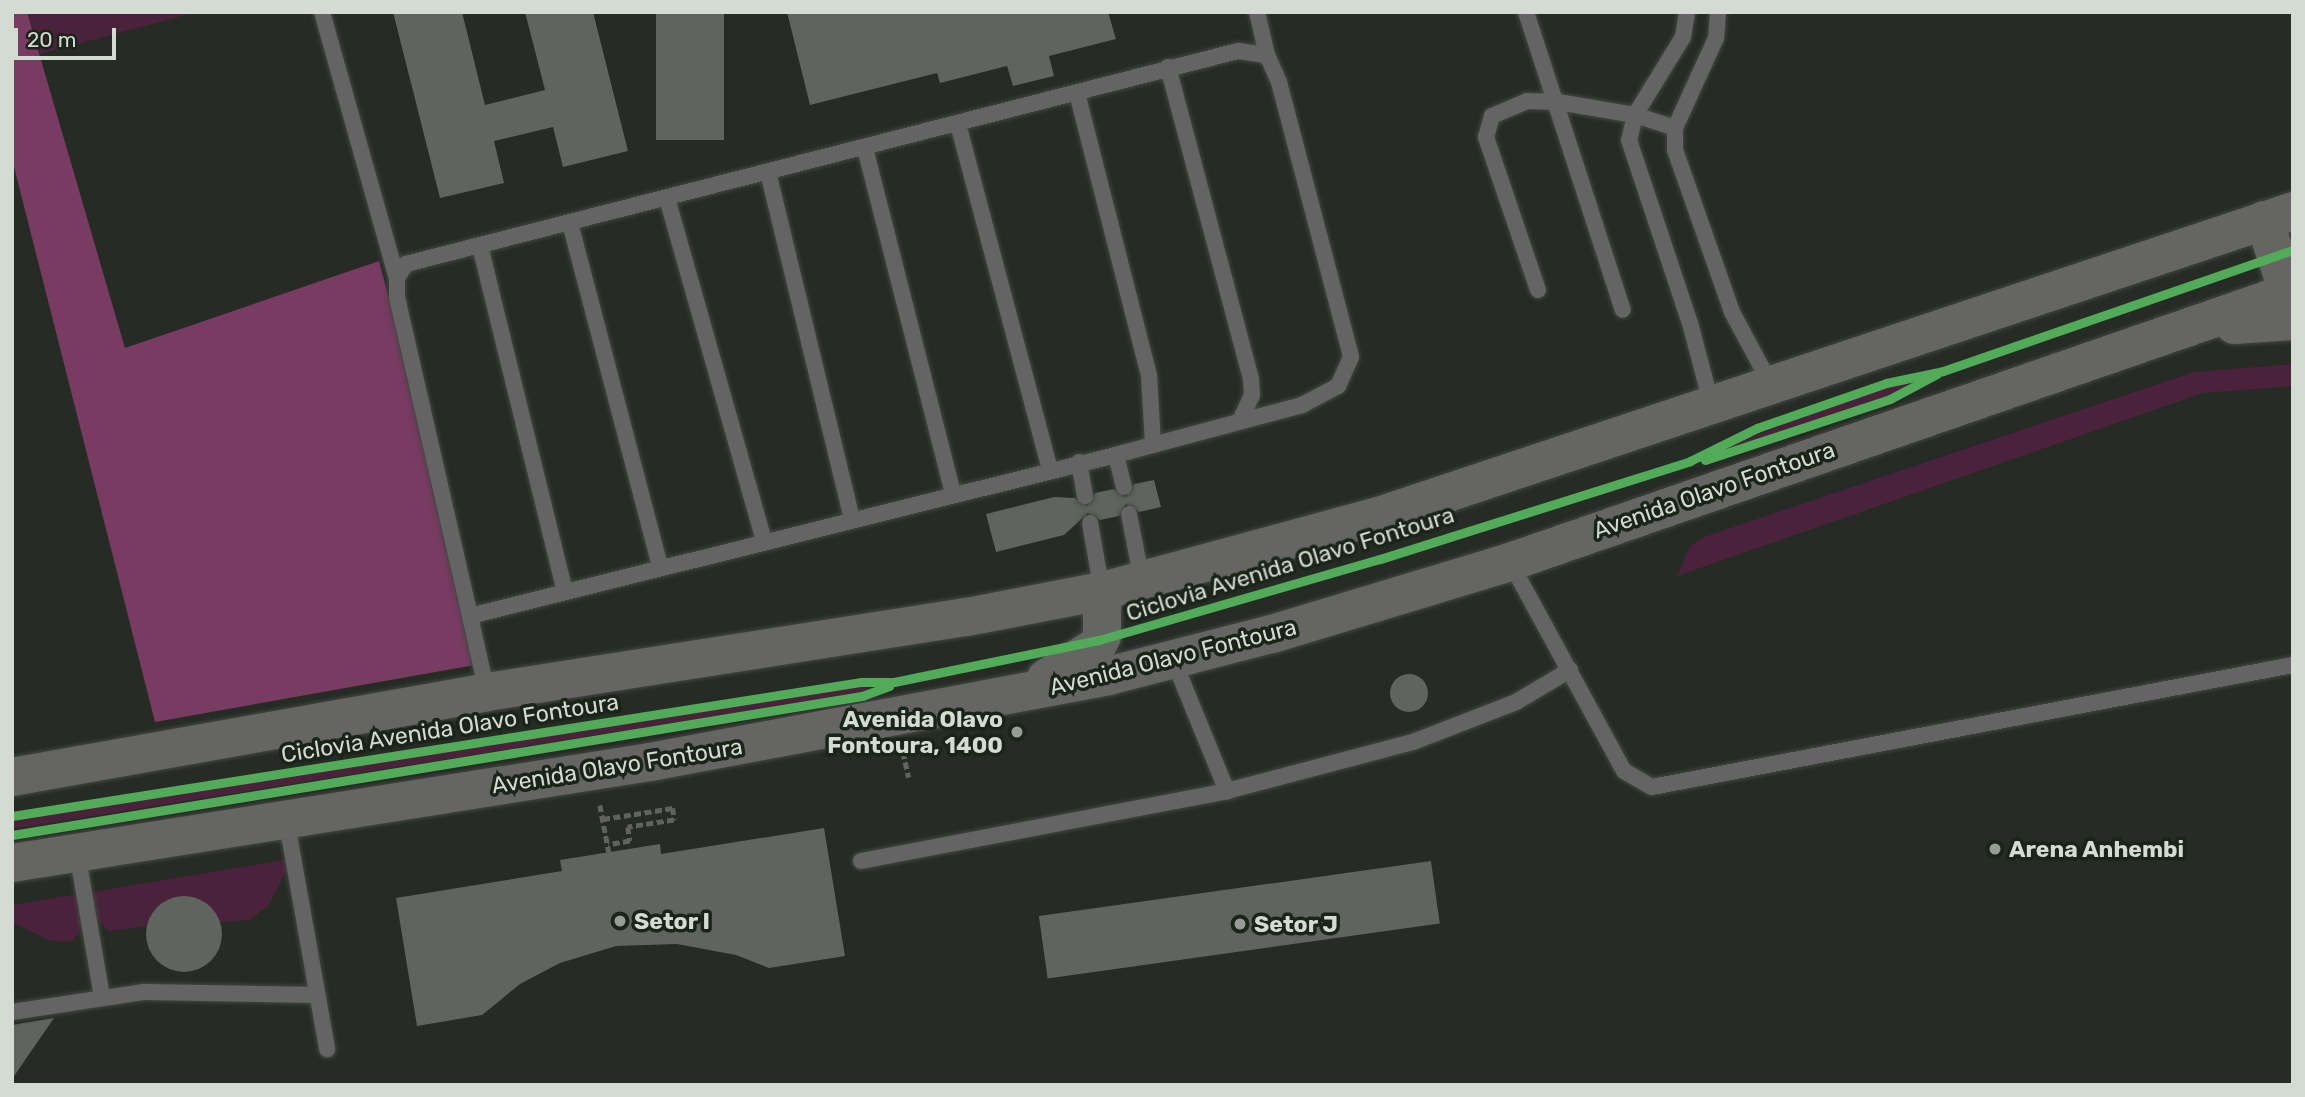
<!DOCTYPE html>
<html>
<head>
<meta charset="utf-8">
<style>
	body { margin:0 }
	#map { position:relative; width:2305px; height:1097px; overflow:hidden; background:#262b25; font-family:Rubik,sans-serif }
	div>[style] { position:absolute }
	.green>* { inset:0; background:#4a223b }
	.forest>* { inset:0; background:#783b62 }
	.building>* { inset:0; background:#5f645e; transform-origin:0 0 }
	.round { border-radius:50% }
	.path>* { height:4.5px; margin-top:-2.25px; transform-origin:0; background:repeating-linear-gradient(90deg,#626261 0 7px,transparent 0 10.5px) }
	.roads { filter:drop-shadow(0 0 2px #434642) drop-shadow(0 0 2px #434642) }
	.service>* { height:16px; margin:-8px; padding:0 8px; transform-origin:8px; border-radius:8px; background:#656464 }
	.primary>* { height:38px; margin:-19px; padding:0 19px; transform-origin:19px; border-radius:19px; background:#656563 }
	.cycleway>* { height:9px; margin:-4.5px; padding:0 4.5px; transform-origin:4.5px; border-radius:4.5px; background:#51ab58 }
	.dots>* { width:19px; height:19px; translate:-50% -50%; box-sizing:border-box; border:4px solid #1a2418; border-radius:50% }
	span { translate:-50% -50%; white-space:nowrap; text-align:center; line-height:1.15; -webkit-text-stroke:7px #1a2418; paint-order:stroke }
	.street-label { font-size:23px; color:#d4dbd3 }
	.poi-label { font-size:23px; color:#d4dbd3; font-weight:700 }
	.right { translate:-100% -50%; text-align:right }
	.left { translate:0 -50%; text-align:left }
	.frame { position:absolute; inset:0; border:14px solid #d4dbd3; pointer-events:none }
	.scale { position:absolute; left:14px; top:28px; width:102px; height:32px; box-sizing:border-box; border:4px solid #d4dbd3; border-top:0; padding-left:9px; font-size:21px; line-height:24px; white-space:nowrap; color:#d4dbd3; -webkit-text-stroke:5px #1a2418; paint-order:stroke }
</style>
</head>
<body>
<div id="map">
	<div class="green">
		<div style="clip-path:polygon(27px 12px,197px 12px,40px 54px)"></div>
		<div style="clip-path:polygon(2293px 364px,2293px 386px,2203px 393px,1677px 576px,1690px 546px,1704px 537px,2194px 372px)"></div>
		<div style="clip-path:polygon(1909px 383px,1910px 389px,1723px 453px,1721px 449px,1874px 390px)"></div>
		<div style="clip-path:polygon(868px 685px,870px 691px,12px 829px,12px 821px)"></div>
		<div style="clip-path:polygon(285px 860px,285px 873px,268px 906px,249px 920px,219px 922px,209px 906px,184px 896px,160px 905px,146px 926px,109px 931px,97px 920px,92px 892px)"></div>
		<div style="clip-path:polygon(77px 894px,82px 929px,71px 942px,51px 941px,12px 922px,12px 905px)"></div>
	</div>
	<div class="forest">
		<div style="clip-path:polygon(12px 12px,27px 12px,125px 348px,379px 261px,486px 663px,155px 722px,12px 159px)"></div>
	</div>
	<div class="building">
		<div style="clip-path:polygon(393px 12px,462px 12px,485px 105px,545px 90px,525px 12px,593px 12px,628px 151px,563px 167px,553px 127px,494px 141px,504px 183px,440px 198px)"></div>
		<div style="left:656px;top:12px;width:68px;height:128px"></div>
		<div style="clip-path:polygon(787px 12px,1108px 12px,1116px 39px,1049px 56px,1054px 76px,1013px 86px,1007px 66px,940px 83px,937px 73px,810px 105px)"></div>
		<div style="clip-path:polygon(1154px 480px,1161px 507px,1139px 512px,1126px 504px,1119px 516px,1100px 520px,1088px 513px,1064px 535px,996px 552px,986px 514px,1054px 497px,1075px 498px,1087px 506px,1095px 493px,1114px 489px,1126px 497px,1134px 484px)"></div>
		<div class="round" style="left:1390px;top:674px;width:38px;height:38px"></div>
		<div style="clip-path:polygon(824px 828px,845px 956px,769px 968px,736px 955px,677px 944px,616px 946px,560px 963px,520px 984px,482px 1015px,417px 1026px,396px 898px,562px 871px,560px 860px,660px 844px,661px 854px)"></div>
		<div style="left:1431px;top:861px;width:63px;height:396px;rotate:82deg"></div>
		<div class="round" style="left:146px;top:896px;width:76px;height:76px"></div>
		<div style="clip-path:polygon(54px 1018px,12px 1079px,12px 1025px)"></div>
	</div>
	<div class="path">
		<div style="left:903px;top:752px;width:26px;rotate:77deg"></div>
		<div style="left:600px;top:805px;width:48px;rotate:79.2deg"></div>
		<div style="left:603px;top:819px;width:71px;rotate:-8.9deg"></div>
		<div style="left:673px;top:808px;width:12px;rotate:85deg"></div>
		<div style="left:674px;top:820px;width:47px;rotate:171.3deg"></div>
		<div style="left:628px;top:827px;width:14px;rotate:82deg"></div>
		<div style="left:630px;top:841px;width:22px;rotate:170deg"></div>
	</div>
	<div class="roads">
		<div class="service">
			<div style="left:322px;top:12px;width:276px;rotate:74.3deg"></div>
			<div style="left:1257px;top:12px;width:44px;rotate:76.9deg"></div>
			<div style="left:1526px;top:12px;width:313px;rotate:72deg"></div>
			<div style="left:1687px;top:12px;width:25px;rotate:99deg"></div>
			<div style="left:1683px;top:37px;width:92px;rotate:121.6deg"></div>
			<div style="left:1635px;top:115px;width:26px;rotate:103deg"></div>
			<div style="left:1629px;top:140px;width:193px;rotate:71.6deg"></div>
			<div style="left:1690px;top:323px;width:86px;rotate:75.2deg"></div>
			<div style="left:1718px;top:12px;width:26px;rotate:94deg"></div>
			<div style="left:1716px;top:38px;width:99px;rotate:114.5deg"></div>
			<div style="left:1675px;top:128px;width:22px;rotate:90deg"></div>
			<div style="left:1675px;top:150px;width:172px;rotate:70.6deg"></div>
			<div style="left:1732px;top:312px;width:85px;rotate:61.9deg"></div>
			<div style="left:1238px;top:51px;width:29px;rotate:8deg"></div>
			<div style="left:1267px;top:55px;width:30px;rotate:66deg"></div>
			<div style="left:1279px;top:82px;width:284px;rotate:75.3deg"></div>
			<div style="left:1351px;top:357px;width:32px;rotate:114deg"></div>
			<div style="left:1338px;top:386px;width:41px;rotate:152.2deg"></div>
			<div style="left:1302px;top:405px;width:193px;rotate:165deg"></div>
			<div style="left:1116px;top:455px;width:666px;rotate:166.01deg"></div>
			<div style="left:470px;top:616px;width:327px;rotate:-102.9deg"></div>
			<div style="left:397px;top:297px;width:19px;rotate:-90deg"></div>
			<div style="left:397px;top:278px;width:17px;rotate:-57deg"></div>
			<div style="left:406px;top:264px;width:859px;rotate:-14.36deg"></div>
			<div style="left:1168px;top:67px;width:324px;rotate:75.1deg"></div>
			<div style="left:1251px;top:380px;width:15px;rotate:86deg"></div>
			<div style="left:1252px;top:395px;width:29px;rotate:115deg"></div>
			<div style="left:1077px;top:93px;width:291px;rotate:75.7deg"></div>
			<div style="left:1149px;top:375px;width:69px;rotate:86.7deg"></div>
			<div style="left:958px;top:124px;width:357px;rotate:75.1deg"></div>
			<div style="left:865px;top:148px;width:357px;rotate:75.7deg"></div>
			<div style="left:768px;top:172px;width:357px;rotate:76.4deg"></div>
			<div style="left:667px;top:198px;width:356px;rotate:74.2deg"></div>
			<div style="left:570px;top:223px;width:356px;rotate:75.3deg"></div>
			<div style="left:480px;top:246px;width:355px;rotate:76.2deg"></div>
			<div style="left:1538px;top:290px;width:162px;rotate:-108.8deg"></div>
			<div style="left:1486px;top:137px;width:22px;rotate:-74deg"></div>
			<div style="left:1492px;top:116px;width:38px;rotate:-23deg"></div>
			<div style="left:1527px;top:101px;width:31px;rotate:2deg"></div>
			<div style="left:1558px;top:102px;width:78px;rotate:9.6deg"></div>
			<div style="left:1635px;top:115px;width:42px;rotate:18deg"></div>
			<div style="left:1116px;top:455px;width:33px;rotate:76deg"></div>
			<div style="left:1079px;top:462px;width:35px;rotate:80deg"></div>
			<div style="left:1129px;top:514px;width:68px;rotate:79deg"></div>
			<div style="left:1090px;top:523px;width:69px;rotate:80deg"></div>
			<div style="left:1510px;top:562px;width:238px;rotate:61.4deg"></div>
			<div style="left:1624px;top:771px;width:32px;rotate:30deg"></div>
			<div style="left:1652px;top:787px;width:653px;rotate:-10.78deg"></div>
			<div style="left:470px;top:616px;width:78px;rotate:77.4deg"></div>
			<div style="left:1173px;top:659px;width:143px;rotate:67.8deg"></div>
			<div style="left:286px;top:818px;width:235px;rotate:79.9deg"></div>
			<div style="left:77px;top:852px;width:147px;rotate:80.2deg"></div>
			<div style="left:861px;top:861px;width:373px;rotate:-10.8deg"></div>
			<div style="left:1227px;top:791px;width:192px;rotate:-14.8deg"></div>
			<div style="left:1413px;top:742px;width:110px;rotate:-21.2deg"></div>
			<div style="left:1516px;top:702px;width:63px;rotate:-30.7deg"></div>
			<div style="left:12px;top:1012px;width:134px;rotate:-8.6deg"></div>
			<div style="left:145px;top:992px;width:172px;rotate:1deg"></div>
		</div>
		<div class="primary">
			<div style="left:2264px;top:220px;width:76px;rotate:71.6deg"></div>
			<div style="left:2234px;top:325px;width:59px;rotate:-3.9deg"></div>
			<div style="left:1046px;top:678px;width:60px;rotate:-32.1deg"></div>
			<div style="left:1097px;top:646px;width:11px;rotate:-63deg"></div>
			<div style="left:1102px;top:636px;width:45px;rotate:-90deg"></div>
			<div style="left:12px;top:777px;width:483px;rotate:-10.1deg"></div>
			<div style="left:487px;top:692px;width:486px;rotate:-8.9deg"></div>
			<div style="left:967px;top:617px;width:137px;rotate:-10.9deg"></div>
			<div style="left:1102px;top:591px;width:287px;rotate:-15.2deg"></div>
			<div style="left:1379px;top:516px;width:964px;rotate:-18.45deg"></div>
			<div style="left:12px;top:863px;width:646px;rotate:-9deg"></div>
			<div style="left:650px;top:762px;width:466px;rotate:-10.6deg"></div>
			<div style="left:1108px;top:676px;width:169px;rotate:-14.4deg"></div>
			<div style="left:1272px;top:634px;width:249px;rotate:-16.8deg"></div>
			<div style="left:1510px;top:562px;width:829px;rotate:-19.09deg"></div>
		</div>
	</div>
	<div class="cycleway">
		<div style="left:1705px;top:460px;width:195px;rotate:-18.2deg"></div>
		<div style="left:1890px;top:399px;width:53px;rotate:-28deg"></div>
		<div style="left:12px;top:816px;width:860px;rotate:-8.97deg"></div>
		<div style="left:861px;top:682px;width:33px"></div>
		<div style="left:894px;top:682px;width:209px;rotate:-11.6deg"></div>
		<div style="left:1099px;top:640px;width:292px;rotate:-16.1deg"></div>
		<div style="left:1380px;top:559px;width:325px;rotate:-17.5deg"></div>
		<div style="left:1690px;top:461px;width:75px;rotate:-26.2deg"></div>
		<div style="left:1757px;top:428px;width:137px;rotate:-19.2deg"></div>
		<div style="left:1886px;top:383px;width:58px;rotate:-11.9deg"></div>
		<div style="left:1943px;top:371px;width:370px;rotate:-19.1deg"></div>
		<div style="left:12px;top:835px;width:861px;rotate:-9.29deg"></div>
		<div style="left:862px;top:696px;width:29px;rotate:-20deg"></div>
	</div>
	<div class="dots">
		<div style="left:1017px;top:732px;background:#979d96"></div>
		<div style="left:1995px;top:849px;background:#979d96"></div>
		<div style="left:620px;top:921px;background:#979d96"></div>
		<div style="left:1240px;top:924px;background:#979d96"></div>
	</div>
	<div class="street-label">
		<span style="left:1714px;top:490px;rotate:-19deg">Avenida Olavo Fontoura</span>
		<span style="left:1290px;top:564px;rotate:-17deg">Ciclovia Avenida Olavo Fontoura</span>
		<span style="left:1173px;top:657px;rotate:-14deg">Avenida Olavo Fontoura</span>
		<span style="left:450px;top:728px;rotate:-9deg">Ciclovia Avenida Olavo Fontoura</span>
		<span style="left:617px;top:766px;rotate:-9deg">Avenida Olavo Fontoura</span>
	</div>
	<div class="poi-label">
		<span class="right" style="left:1003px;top:732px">Avenida Olavo<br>Fontoura, 1400</span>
		<span class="left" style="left:2009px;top:849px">Arena Anhembi</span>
		<span class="left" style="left:634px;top:921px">Setor I</span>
		<span class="left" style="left:1254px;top:924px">Setor J</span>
	</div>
	<div class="frame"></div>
	<div class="scale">20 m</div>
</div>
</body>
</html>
